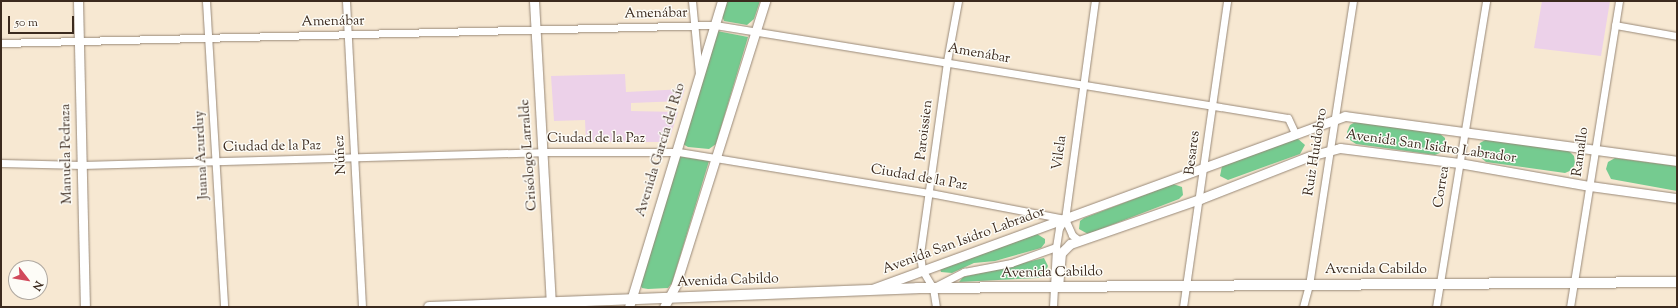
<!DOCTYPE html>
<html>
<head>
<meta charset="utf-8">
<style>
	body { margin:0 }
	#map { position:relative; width:1678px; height:308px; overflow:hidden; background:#f7e8d2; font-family:"Sorts Mill Goudy",serif }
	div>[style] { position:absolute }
	.built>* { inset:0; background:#ecd1e9 }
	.green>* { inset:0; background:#75cb90 }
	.roads { filter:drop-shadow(0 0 1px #998978) drop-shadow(0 0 1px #998978) }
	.minor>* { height:7px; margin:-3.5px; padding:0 3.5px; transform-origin:3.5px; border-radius:3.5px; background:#fff }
	.tertiary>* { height:9px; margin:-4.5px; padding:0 4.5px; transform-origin:4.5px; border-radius:4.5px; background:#fff }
	.secondary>* { height:10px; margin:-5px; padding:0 5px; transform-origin:5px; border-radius:5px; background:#fff }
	span { translate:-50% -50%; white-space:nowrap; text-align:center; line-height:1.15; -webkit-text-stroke:3px #fdfcf7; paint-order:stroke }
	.street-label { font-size:14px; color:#3b2a1e }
	.frame { position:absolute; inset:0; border:2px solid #3b2a1e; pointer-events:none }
	.north { position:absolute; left:8px; top:260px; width:40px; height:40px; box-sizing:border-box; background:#fdfcf7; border:1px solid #afa8a0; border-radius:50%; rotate:121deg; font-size:11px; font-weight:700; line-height:16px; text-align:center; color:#3b2a1e }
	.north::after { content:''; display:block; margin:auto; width:14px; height:18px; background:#d1495b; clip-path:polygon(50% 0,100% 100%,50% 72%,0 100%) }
	.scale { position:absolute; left:8px; top:16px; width:66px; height:18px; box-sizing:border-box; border:2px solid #3b2a1e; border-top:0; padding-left:5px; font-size:12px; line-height:14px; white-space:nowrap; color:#3b2a1e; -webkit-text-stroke:3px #fdfcf7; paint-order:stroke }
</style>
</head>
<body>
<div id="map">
	<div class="built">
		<div style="clip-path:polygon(1542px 1px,1610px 1px,1601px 56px,1534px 48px)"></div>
		<div style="clip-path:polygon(625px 74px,626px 92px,685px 89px,681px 101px,631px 103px,631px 111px,678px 112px,670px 137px,663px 142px,586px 142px,585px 120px,554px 121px,551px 76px)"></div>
	</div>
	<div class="green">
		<div style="clip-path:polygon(727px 1px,760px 1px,754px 19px,747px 25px,724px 21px,722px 16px)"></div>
		<div style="clip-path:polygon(717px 31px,748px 37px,716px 144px,709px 149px,688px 147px,681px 143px)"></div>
		<div style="clip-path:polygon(1357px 121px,1439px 133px,1445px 138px,1445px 146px,1442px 152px,1435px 155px,1356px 144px,1350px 140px,1347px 132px,1350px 125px)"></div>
		<div style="clip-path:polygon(1297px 138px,1305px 145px,1300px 154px,1228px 180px,1220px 176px,1222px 166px)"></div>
		<div style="clip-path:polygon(1487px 139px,1569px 151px,1574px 156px,1575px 163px,1572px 170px,1565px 173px,1486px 162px,1480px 157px,1477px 150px,1480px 143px)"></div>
		<div style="clip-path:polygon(677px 156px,709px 161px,672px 283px,668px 288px,648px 289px,642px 288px,639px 283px)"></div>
		<div style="clip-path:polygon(1615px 158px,1677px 166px,1677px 191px,1611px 179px,1606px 169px,1608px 162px)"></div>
		<div style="clip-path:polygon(1173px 184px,1182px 187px,1183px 195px,1179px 199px,1088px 234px,1079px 229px,1080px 221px,1084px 218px)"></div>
		<div style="clip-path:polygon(1037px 234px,1045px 239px,1045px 243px,1041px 248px,995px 261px,974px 263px,952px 273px,941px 272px,940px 269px)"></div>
		<div style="clip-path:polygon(1044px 258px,1048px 266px,1044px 275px,1038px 278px,959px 282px,963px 277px)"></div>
	</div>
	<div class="roads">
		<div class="minor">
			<div style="left:206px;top:1px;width:307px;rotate:86.6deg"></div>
			<div style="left:346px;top:1px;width:306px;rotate:87deg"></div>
			<div style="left:692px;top:1px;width:73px;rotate:84.5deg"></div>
			<div style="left:1615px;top:25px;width:63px;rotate:10.1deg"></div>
			<div style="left:1px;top:43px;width:714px;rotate:-1.44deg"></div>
			<div style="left:715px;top:25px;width:580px;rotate:9.22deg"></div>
			<div style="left:1288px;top:118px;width:17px;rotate:65deg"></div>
			<div style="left:1px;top:163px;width:81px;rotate:1.4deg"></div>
			<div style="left:82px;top:165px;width:460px;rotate:-1.6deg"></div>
			<div style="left:542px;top:152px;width:137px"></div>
			<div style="left:679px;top:152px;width:254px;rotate:9.3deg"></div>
			<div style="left:930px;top:193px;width:137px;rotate:10.9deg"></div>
			<div style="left:1065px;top:219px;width:17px;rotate:66deg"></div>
			<div style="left:1072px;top:235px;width:10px;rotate:37deg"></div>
			<div style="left:934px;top:287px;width:34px;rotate:-27deg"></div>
			<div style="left:964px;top:272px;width:48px;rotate:-10.8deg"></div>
			<div style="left:1011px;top:263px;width:48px;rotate:-19.6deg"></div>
			<div style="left:936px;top:307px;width:19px;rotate:-99deg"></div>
			<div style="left:933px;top:288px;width:21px;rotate:-121deg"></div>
			<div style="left:922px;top:270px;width:16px;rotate:-97deg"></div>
			<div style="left:920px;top:254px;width:195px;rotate:-82deg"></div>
			<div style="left:947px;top:61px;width:61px;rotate:-79.6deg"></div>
			<div style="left:1053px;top:307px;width:60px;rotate:-87.1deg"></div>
			<div style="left:1056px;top:247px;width:19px;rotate:-81deg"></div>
			<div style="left:1059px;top:228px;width:11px;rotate:-56deg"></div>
			<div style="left:1065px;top:219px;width:220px;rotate:-82.2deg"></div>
			<div style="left:1183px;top:307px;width:309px;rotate:-81.8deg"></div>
			<div style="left:1303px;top:307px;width:23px;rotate:-75deg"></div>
			<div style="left:1309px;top:285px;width:287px;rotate:-81.2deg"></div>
			<div style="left:1436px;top:307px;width:310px;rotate:-80.7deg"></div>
			<div style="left:1570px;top:307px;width:310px;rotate:-80.9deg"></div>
		</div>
		<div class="tertiary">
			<div style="left:78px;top:1px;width:306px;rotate:88.7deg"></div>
			<div style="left:534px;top:1px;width:306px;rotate:86.8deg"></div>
			<div style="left:1058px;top:287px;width:34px;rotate:-85deg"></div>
			<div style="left:1061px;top:253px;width:13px;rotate:-45deg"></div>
			<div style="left:1070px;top:244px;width:138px;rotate:-19.1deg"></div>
			<div style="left:1200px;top:199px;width:118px;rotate:-21.4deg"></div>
			<div style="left:1310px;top:156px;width:31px;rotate:-15deg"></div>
			<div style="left:1340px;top:148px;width:120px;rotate:7.2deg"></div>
			<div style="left:1459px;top:163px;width:133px;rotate:10deg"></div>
			<div style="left:1590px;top:186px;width:88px;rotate:7.9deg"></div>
			<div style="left:875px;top:288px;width:500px;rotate:-20.1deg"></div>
			<div style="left:1345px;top:116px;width:335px;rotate:7.7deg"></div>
			<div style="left:629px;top:307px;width:320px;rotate:-73.1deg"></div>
			<div style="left:664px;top:307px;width:26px;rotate:-62deg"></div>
			<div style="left:676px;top:284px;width:297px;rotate:-72.5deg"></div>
		</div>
		<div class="secondary">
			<div style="left:429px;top:307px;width:488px;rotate:-2.2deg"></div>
			<div style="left:917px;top:288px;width:760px;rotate:-0.45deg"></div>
		</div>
	</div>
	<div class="street-label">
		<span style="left:656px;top:14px;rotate:-1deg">Amenábar</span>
		<span style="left:333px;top:22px;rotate:-1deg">Amenábar</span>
		<span style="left:979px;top:54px;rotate:10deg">Amenábar</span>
		<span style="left:925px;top:130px;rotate:-83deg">Paroissien</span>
		<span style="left:596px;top:139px">Ciudad de la Paz</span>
		<span style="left:272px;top:147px;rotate:-1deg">Ciudad de la Paz</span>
		<span style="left:1431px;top:147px;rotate:8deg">Avenida San Isidro Labrador</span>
		<span style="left:661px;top:150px;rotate:-73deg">Avenida García del Río</span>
		<span style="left:1316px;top:152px;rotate:-81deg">Ruiz Huidobro</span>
		<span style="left:1581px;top:152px;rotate:-82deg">Ramallo</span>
		<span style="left:1060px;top:153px;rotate:-82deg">Vilela</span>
		<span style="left:1193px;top:153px;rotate:-83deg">Besares</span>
		<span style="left:67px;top:154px;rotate:-91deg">Manuela Pedraza</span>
		<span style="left:202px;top:155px;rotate:-93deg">Juana Azurduy</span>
		<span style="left:341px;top:155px;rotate:-93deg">Núñez</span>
		<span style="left:529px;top:155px;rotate:-94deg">Crisólogo Larralde</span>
		<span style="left:919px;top:178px;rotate:10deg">Ciudad de la Paz</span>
		<span style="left:1442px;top:187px;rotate:-81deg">Correa</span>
		<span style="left:964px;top:241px;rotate:-20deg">Avenida San Isidro Labrador</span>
		<span style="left:1376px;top:270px">Avenida Cabildo</span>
		<span style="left:1052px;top:273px;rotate:-1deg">Avenida Cabildo</span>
		<span style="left:728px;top:281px;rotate:-2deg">Avenida Cabildo</span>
	</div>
	<div class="frame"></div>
	<div class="north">N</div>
	<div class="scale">50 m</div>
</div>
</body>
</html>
